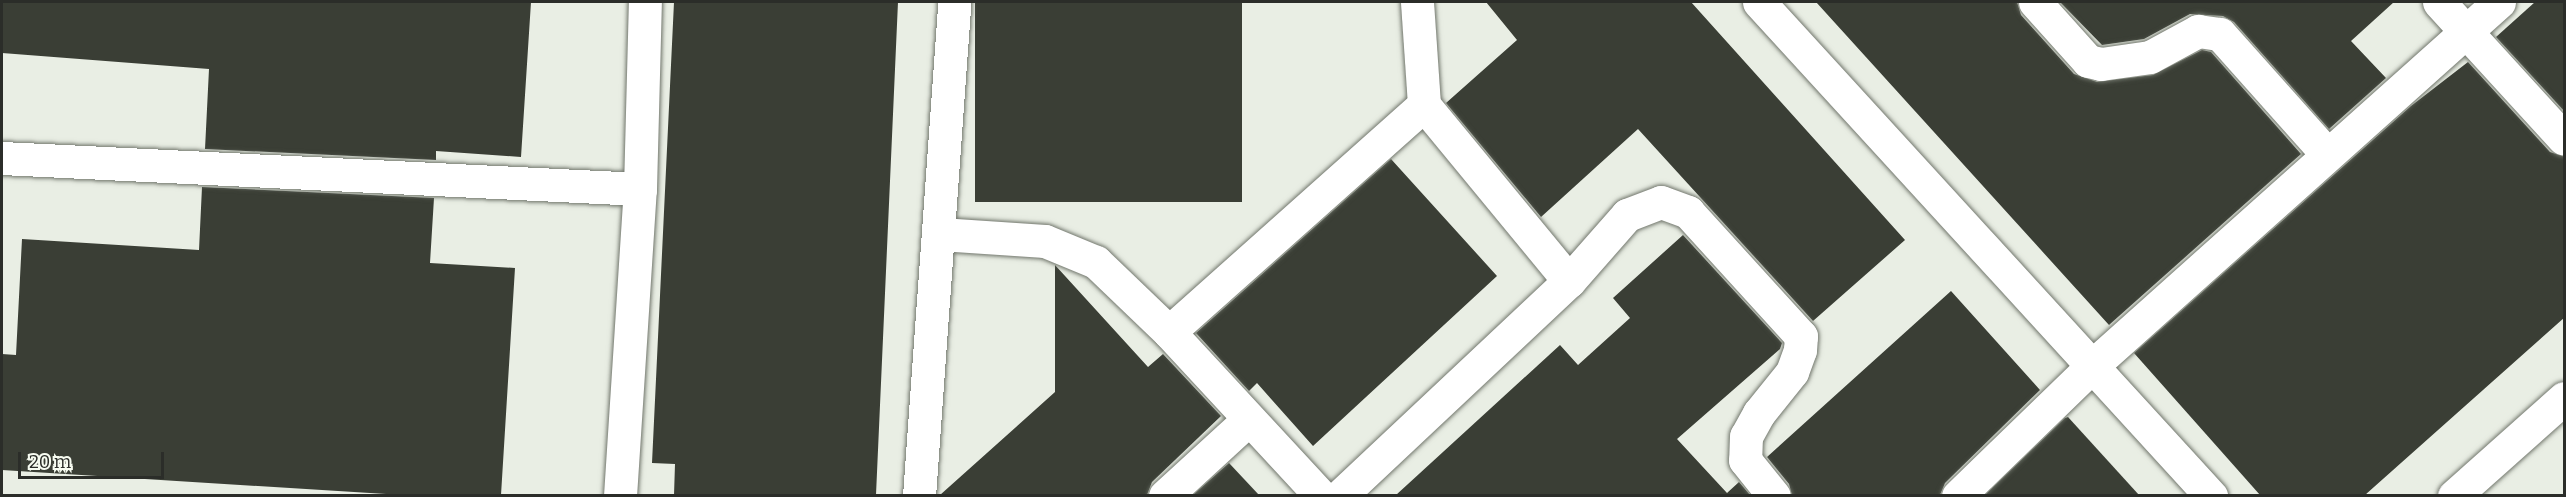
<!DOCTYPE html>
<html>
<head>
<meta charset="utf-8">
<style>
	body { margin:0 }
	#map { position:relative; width:2566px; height:497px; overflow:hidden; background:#e9eee4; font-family:Bitter,serif }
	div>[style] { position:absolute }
	.building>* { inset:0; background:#3a3e35; transform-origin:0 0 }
	.roads { filter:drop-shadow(0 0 2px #71766c) drop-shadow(0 0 2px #71766c) }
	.street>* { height:33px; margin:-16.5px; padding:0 16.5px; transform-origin:16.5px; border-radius:16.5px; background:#fff }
	.secondary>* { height:33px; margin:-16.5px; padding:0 16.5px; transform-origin:16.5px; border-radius:16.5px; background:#fff }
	span { translate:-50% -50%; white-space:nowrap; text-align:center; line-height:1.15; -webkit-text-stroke:6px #f7fcf1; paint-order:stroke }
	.frame { position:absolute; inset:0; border:3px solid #2b2d29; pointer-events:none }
	.scale { position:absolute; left:18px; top:452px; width:146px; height:27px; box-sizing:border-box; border:3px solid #2b2d29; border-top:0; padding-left:8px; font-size:18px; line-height:21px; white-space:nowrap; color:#2b2d29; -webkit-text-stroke:4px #f7fcf1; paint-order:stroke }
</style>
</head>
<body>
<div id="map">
	<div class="building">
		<div style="clip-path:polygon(2px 2px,531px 2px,521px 157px,436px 151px,436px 160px,205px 149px,209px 69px,2px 53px)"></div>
		<div style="clip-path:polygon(674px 2px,898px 2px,876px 495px,674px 495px,675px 464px,652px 463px)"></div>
		<div style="left:975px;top:2px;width:267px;height:200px"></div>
		<div style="clip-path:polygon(1486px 2px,1691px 2px,1905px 240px,1813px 321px,1638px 129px,1541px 217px,1446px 103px,1517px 40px)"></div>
		<div style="clip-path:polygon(1816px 2px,2017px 2px,2021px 15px,2074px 74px,2097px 82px,2153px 75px,2202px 50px,2211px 52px,2301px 154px,2109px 325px)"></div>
		<div style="clip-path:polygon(2060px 2px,2394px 2px,2351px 41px,2386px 78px,2329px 129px,2234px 22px,2223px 16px,2190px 14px,2144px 39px,2102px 45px)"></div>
		<div style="clip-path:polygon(2535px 2px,2565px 2px,2565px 112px,2496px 37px)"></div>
		<div style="clip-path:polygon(2468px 62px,2550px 152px,2565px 157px,2565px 317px,2365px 495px,2260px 495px,2134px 353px,2411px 106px)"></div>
		<div style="clip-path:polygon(1391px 159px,1497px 276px,1313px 446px,1257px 383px,1249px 391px,1196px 333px)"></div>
		<div style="clip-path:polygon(202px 187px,434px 198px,430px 263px,515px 268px,501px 495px,402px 495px,2px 470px,2px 354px,16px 355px,22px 239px,199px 250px)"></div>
		<div style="clip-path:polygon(1683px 235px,1782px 343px,1780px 349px,1677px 439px,1727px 493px,1739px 482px,1750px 495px,1396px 495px,1560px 345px,1578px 365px,1630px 318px,1613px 298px)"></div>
		<div style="clip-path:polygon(1055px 265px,1148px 367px,1163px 354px,1221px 416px,1152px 482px,1147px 495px,940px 495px,1055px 392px)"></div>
		<div style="clip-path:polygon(1951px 291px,2040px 390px,1945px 483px,1940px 495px,1792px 495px,1789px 484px,1767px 457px)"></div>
		<div style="clip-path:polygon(2068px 417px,2139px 495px,1985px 495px,2065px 418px)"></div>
		<div style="clip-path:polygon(1229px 463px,1259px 495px,1193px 495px)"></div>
	</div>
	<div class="roads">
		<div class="street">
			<div style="left:1417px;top:2px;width:103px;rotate:86.1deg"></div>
			<div style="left:1424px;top:105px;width:228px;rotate:50.5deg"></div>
			<div style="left:1759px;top:2px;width:670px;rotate:47.54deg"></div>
			<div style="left:2035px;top:2px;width:79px;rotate:48.1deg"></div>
			<div style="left:2088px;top:61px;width:13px;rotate:13deg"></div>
			<div style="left:2101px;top:64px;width:49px;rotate:-8.1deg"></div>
			<div style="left:2150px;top:57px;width:55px;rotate:-28.4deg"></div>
			<div style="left:2198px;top:31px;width:22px;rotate:8deg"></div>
			<div style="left:2220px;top:34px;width:161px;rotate:48.3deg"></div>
			<div style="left:2439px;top:2px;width:185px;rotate:47.6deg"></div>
			<div style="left:2px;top:158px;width:639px;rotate:2.78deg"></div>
			<div style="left:940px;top:234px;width:105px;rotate:3.8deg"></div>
			<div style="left:1045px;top:241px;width:55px;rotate:22.4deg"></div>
			<div style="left:1096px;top:262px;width:101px;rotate:43.8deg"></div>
			<div style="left:1169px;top:332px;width:224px;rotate:47.2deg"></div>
			<div style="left:1169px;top:332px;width:341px;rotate:-41.7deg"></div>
			<div style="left:620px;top:496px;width:308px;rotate:-86.3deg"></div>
			<div style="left:640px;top:189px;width:187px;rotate:-88.5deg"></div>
			<div style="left:919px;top:496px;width:495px;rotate:-85.9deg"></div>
			<div style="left:1165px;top:496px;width:113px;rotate:-42.5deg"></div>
			<div style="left:1340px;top:496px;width:314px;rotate:-43.2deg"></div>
			<div style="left:1569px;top:281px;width:88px;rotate:-48.7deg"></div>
			<div style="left:1627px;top:215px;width:36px;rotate:-21deg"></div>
			<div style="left:1661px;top:202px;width:29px;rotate:20deg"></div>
			<div style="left:1688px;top:212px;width:168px;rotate:47.7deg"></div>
			<div style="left:1801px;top:336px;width:14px;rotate:94deg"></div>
			<div style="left:1800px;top:350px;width:23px;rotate:110deg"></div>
			<div style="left:1792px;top:372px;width:53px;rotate:128.8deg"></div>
			<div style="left:1759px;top:413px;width:26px;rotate:119deg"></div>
			<div style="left:1746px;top:436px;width:24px;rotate:92deg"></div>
			<div style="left:1745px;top:460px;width:46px;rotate:51.1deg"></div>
			<div style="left:1958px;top:496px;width:187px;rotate:-44.1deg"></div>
			<div style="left:2092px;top:366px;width:546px;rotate:-41.81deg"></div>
		</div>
		<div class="secondary">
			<div style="left:2454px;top:496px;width:147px;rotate:-41.7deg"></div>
		</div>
	</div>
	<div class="frame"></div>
	<div class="scale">20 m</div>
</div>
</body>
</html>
